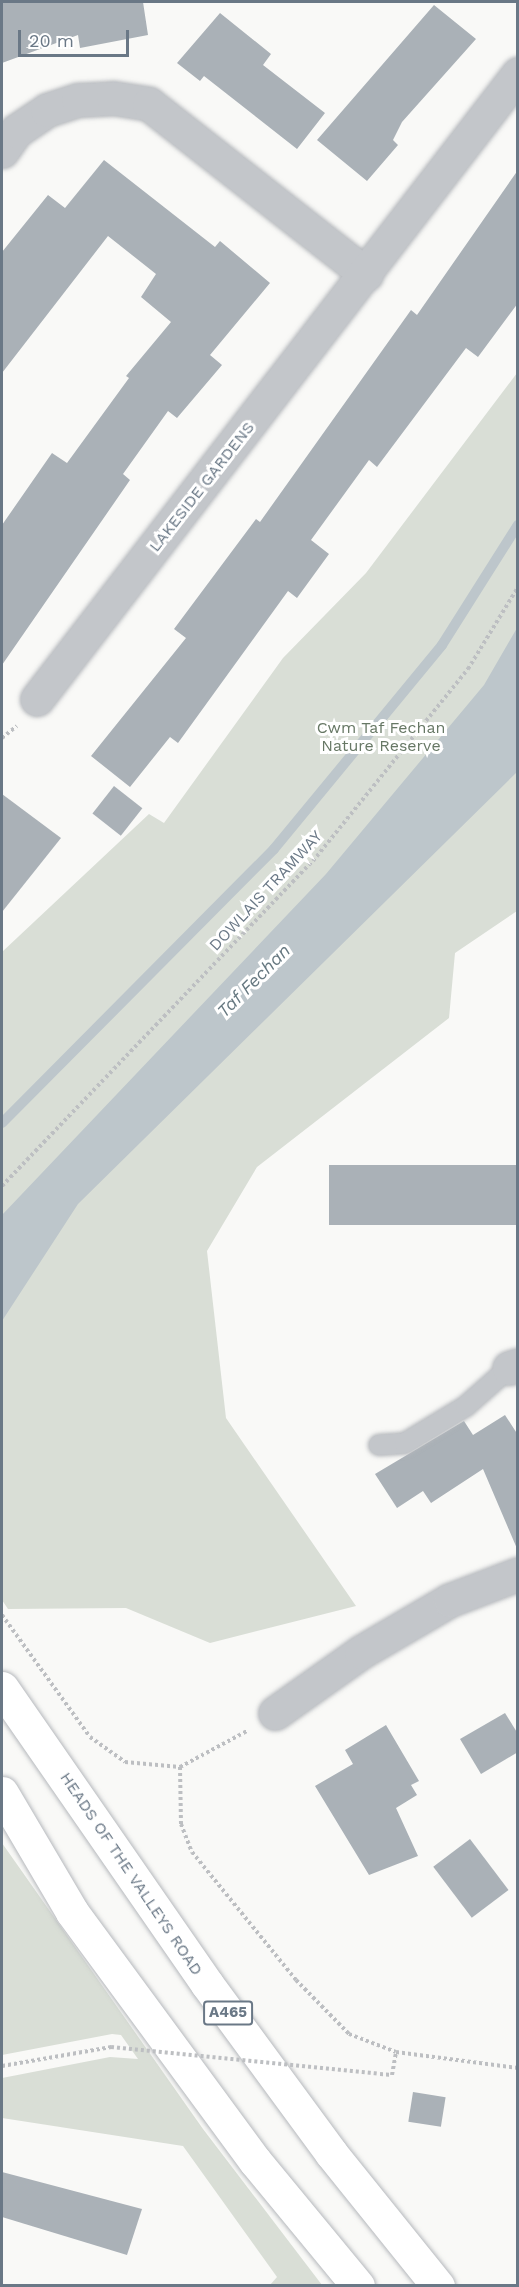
<!DOCTYPE html>
<html>
<head>
<meta charset="utf-8">
<style>
	body { margin:0 }
	#map { position:relative; width:519px; height:2287px; overflow:hidden; background:#f9f9f7; font-family:"Work Sans",sans-serif }
	div>[style] { position:absolute }
	.green>* { inset:0; background:#d9ded6 }
	.water>* { inset:0; background:#bdc6cb }
	.stream>* { height:10px; margin:-5px; padding:0 5px; transform-origin:5px; border-radius:5px; background:#bdc6cb }
	.building>* { inset:0; background:#aab1b7; transform-origin:0 0 }
	.path>* { height:4px; margin-top:-2px; transform-origin:0; background:repeating-linear-gradient(90deg,#bdbfc2 0 3px,transparent 0 6px) }
	.roads { filter:drop-shadow(0 0 2px #b6b9bd) drop-shadow(0 0 2px #b6b9bd) }
	.lane>* { height:20px; margin:-10px; padding:0 10px; transform-origin:10px; border-radius:10px; background:#c3c6ca }
	.street>* { height:33px; margin:-16.5px; padding:0 16.5px; transform-origin:16.5px; border-radius:16.5px; background:#c3c6ca }
	.highway>* { height:33px; margin:-16.5px; padding:0 16.5px; transform-origin:16.5px; border-radius:16.5px; background:#fff }
	.path-bridge>* { height:4px; margin-top:-2px; transform-origin:0; background:repeating-linear-gradient(90deg,#bdbfc2 0 3px,transparent 0 6px) }
	span { translate:-50% -50%; white-space:nowrap; text-align:center; line-height:1.15; -webkit-text-stroke:6px #fff; paint-order:stroke }
	.shield-label span { padding:2px 4px; background:#fff; border:2px solid; border-radius:4px; -webkit-text-stroke-width:0 }
	.shield-label { font-size:15px; color:#6a7886; font-weight:700 }
	.street-label { font-size:16px; color:#6a7886 }
	.park-label { font-size:16px; color:#677865 }
	.water-label { font-size:18px; color:#667880; font-style:italic }
	.frame { position:absolute; inset:0; border:3px solid #6a7886; pointer-events:none }
	.scale { position:absolute; left:18px; top:30px; width:111px; height:27px; box-sizing:border-box; border:3px solid #6a7886; border-top:0; padding-left:8px; font-size:18px; line-height:21px; white-space:nowrap; color:#6a7886; -webkit-text-stroke:4px #fff; paint-order:stroke }
</style>
</head>
<body>
<div id="map">
	<div class="green">
		<div style="clip-path:polygon(517px 373px,517px 911px,455px 953px,449px 1018px,257px 1167px,207px 1251px,226px 1418px,356px 1606px,210px 1643px,126px 1608px,8px 1609px,2px 1600px,2px 952px,149px 814px,164px 823px,283px 658px,366px 573px)"></div>
		<div style="clip-path:polygon(2px 1843px,203px 2129px,322px 2285px,270px 2285px,277px 2277px,183px 2146px,2px 2118px,2px 2078px,110px 2057px,138px 2059px,121px 2035px,112px 2034px,2px 2055px)"></div>
	</div>
	<div class="water">
		<div style="clip-path:polygon(517px 628px,517px 772px,78px 1204px,2px 1321px,2px 1215px,326px 874px,484px 685px)"></div>
	</div>
	<div class="stream">
		<div style="left:2px;top:1123px;width:386px;rotate:-45.2deg"></div>
		<div style="left:274px;top:849px;width:264px;rotate:-50.5deg"></div>
		<div style="left:442px;top:645px;width:142px;rotate:-57.7deg"></div>
	</div>
	<div class="building">
		<div style="clip-path:polygon(2px 2px,143px 2px,148px 35px,80px 48px,78px 35px,2px 63px)"></div>
		<div style="clip-path:polygon(434px 5px,476px 39px,402px 122px,393px 140px,398px 145px,367px 181px,317px 140px)"></div>
		<div style="clip-path:polygon(220px 13px,271px 54px,263px 65px,325px 113px,297px 149px,204px 76px,200px 81px,177px 63px)"></div>
		<div style="clip-path:polygon(104px 160px,215px 247px,220px 241px,270px 283px,210px 355px,222px 365px,177px 418px,168px 411px,123px 474px,130px 480px,2px 665px,2px 525px,52px 453px,67px 463px,129px 378px,126px 376px,171px 322px,141px 297px,156px 274px,108px 236px,2px 373px,2px 252px,48px 195px,65px 208px)"></div>
		<div style="clip-path:polygon(518px 170px,518px 303px,478px 357px,466px 348px,377px 467px,369px 460px,311px 540px,329px 554px,297px 598px,288px 591px,178px 743px,170px 737px,130px 787px,91px 756px,186px 638px,174px 629px,256px 519px,260px 522px,411px 310px,417px 315px)"></div>
		<div style="left:114px;top:786px;width:36px;height:35px;rotate:38deg"></div>
		<div style="clip-path:polygon(2px 794px,61px 838px,2px 912px)"></div>
		<div style="left:518px;top:1165px;width:60px;height:189px;rotate:90deg"></div>
		<div style="clip-path:polygon(505px 1415px,518px 1435px,518px 1551px,483px 1469px,431px 1503px,423px 1491px,397px 1508px,375px 1474px,464px 1421px,473px 1435px)"></div>
		<div style="clip-path:polygon(505px 1713px,518px 1734px,518px 1752px,481px 1774px,460px 1739px)"></div>
		<div style="clip-path:polygon(386px 1725px,419px 1781px,411px 1785px,417px 1795px,396px 1808px,418px 1856px,369px 1875px,315px 1786px,353px 1764px,345px 1750px)"></div>
		<div style="left:470px;top:1839px;width:64px;height:46px;rotate:53deg"></div>
		<div style="left:413px;top:2092px;width:33px;height:30px;rotate:9deg"></div>
		<div style="clip-path:polygon(2px 2172px,142px 2209px,127px 2255px,2px 2217px)"></div>
	</div>
	<div class="path">
		<div style="left:2px;top:738px;width:19px;rotate:-39deg"></div>
		<div style="left:2px;top:1186px;width:450px;rotate:-46.3deg"></div>
		<div style="left:313px;top:861px;width:247px;rotate:-51.1deg"></div>
		<div style="left:468px;top:669px;width:96px;rotate:-58.6deg"></div>
		<div style="left:2px;top:1615px;width:150px;rotate:54.2deg"></div>
		<div style="left:90px;top:1737px;width:43px;rotate:35.5deg"></div>
		<div style="left:125px;top:1762px;width:55px;rotate:5.2deg"></div>
		<div style="left:180px;top:1767px;width:76px;rotate:-28.2deg"></div>
		<div style="left:180px;top:1767px;width:57px;rotate:89deg"></div>
		<div style="left:181px;top:1824px;width:30px;rotate:69deg"></div>
		<div style="left:192px;top:1852px;width:165px;rotate:50.9deg"></div>
		<div style="left:296px;top:1980px;width:76px;rotate:45.5deg"></div>
		<div style="left:349px;top:2034px;width:50px;rotate:21deg"></div>
		<div style="left:396px;top:2052px;width:123px;rotate:7.5deg"></div>
		<div style="left:2px;top:2066px;width:111px;rotate:-9.9deg"></div>
		<div style="left:380px;top:2074px;width:12px;rotate:5deg"></div>
		<div style="left:392px;top:2075px;width:23px;rotate:-80deg"></div>
	</div>
	<div class="roads">
		<div class="lane">
			<div style="left:379px;top:1445px;width:26px;rotate:-4deg"></div>
			<div style="left:405px;top:1443px;width:71px;rotate:-31.2deg"></div>
			<div style="left:466px;top:1406px;width:57px;rotate:-41.5deg"></div>
		</div>
		<div class="street">
			<div style="left:2px;top:151px;width:24px;rotate:-55deg"></div>
			<div style="left:16px;top:131px;width:37px;rotate:-34deg"></div>
			<div style="left:47px;top:110px;width:33px;rotate:-18deg"></div>
			<div style="left:78px;top:100px;width:35px;rotate:-3deg"></div>
			<div style="left:113px;top:98px;width:36px;rotate:9deg"></div>
			<div style="left:149px;top:104px;width:276px;rotate:38.1deg"></div>
			<div style="left:37px;top:699px;width:789px;rotate:-52.42deg"></div>
			<div style="left:509px;top:1368px;width:9px;rotate:-18deg"></div>
			<div style="left:275px;top:1713px;width:105px;rotate:-35.3deg"></div>
			<div style="left:361px;top:1652px;width:103px;rotate:-30.3deg"></div>
			<div style="left:450px;top:1600px;width:73px;rotate:-20.9deg"></div>
		</div>
		<div class="highway">
			<div style="left:2px;top:1688px;width:360px;rotate:55.3deg"></div>
			<div style="left:207px;top:1984px;width:210px;rotate:53.7deg"></div>
			<div style="left:331px;top:2153px;width:171px;rotate:51.2deg"></div>
			<div style="left:2px;top:1793px;width:138px;rotate:59.5deg"></div>
			<div style="left:72px;top:1912px;width:309px;rotate:53.7deg"></div>
			<div style="left:255px;top:2161px;width:162px;rotate:50.5deg"></div>
		</div>
	</div>
	<div class="path-bridge">
		<div style="left:111px;top:2047px;width:270px;rotate:5.7deg"></div>
	</div>
	<div class="shield-label">
		<span style="left:228px;top:2013px">A465</span>
	</div>
	<div class="street-label">
		<span style="left:202px;top:487px;rotate:-52deg">LAKESIDE GARDENS</span>
		<span style="left:266px;top:891px;rotate:-47deg">DOWLAIS TRAMWAY</span>
		<span style="left:131px;top:1874px;rotate:56deg">HEADS OF THE VALLEYS ROAD</span>
	</div>
	<div class="park-label">
		<span style="left:381px;top:737px">Cwm Taf Fechan<br>Nature Reserve</span>
	</div>
	<div class="water-label">
		<span style="left:254px;top:981px;rotate:-45deg">Taf Fechan</span>
	</div>
	<div class="frame"></div>
	<div class="scale">20 m</div>
</div>
</body>
</html>
